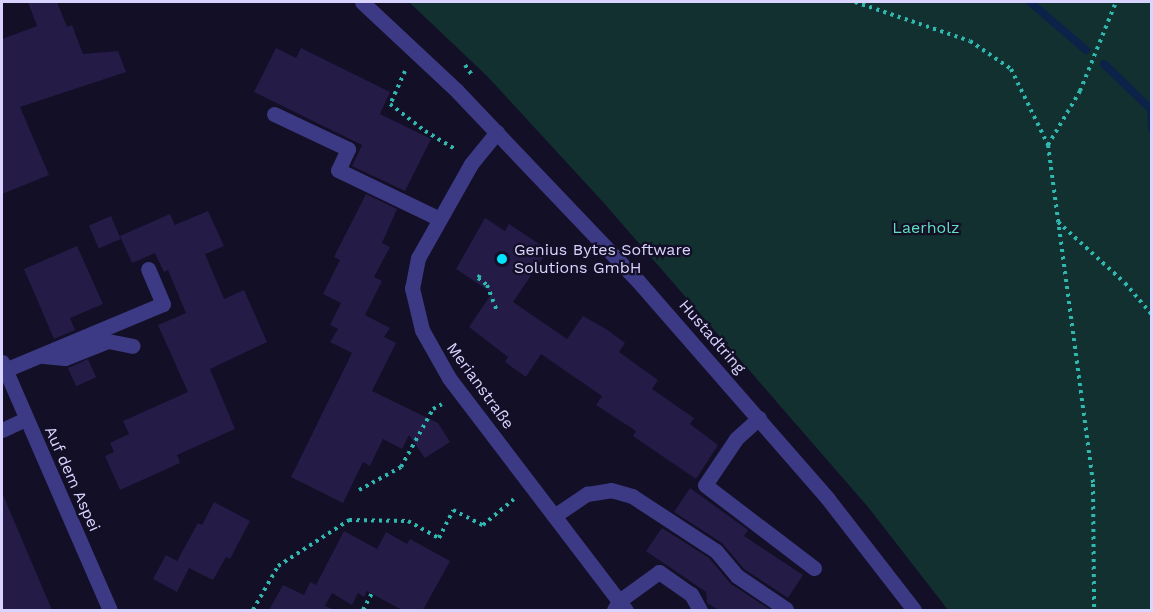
<!DOCTYPE html>
<html>
<head>
<meta charset="utf-8">
<style>
	body { margin:0 }
	#map { position:relative; width:1153px; height:612px; overflow:hidden; background:#130f26; font-family:"Work Sans",sans-serif }
	div>[style] { position:absolute }
	.green>* { inset:0; background:#12302f }
	.stream>* { height:8px; margin:-4px; padding:0 4px; transform-origin:4px; border-radius:4px; background:#0c2248 }
	.building>* { inset:0; background:#241b47; transform-origin:0 0 }
	.path>* { height:4px; margin-top:-2px; transform-origin:0; background:repeating-linear-gradient(90deg,#2fb8b0 0 3px,transparent 0 7.5px) }
	.service>* { height:15px; margin:-7.5px; padding:0 7.5px; transform-origin:7.5px; border-radius:7.5px; background:#3d3a85 }
	.minor>* { height:15px; margin:-7.5px; padding:0 7.5px; transform-origin:7.5px; border-radius:7.5px; background:#3d3a85 }
	.tertiary>* { height:15px; margin:-7.5px; padding:0 7.5px; transform-origin:7.5px; border-radius:7.5px; background:#3d3a85 }
	.dots>* { width:16px; height:16px; translate:-50% -50%; box-sizing:border-box; border:3px solid #130f26; border-radius:50% }
	span { translate:-50% -50%; white-space:nowrap; text-align:center; line-height:1.15; -webkit-text-stroke:4.5px #130f26; paint-order:stroke }
	.park-label { font-size:16px; color:#5fe0c0 }
	.poi-label { font-size:16px; color:#d9d4ff }
	.left { translate:0 -50%; text-align:left }
	.street-label { font-size:16px; color:#d9d4ff }
	.frame { position:absolute; inset:0; border:3px solid #d9d4ff; pointer-events:none }
</style>
</head>
<body>
<div id="map">
	<div class="green">
		<div style="clip-path:polygon(409px 2px,1151px 2px,1151px 610px,948px 610px,868px 507px,603px 202px,487px 76px)"></div>
	</div>
	<div class="stream">
		<div style="left:1030px;top:2px;width:74px;rotate:40.6deg"></div>
		<div style="left:1104px;top:64px;width:65px;rotate:43.8deg"></div>
		<div style="left:1151px;top:109px;width:20px;rotate:87deg"></div>
	</div>
	<div class="building">
		<div style="clip-path:polygon(28px 2px,57px 2px,67px 27px,72px 25px,83px 54px,118px 51px,126px 72px,20px 107px,49px 175px,2px 194px,2px 39px,37px 26px)"></div>
		<div style="clip-path:polygon(276px 48px,296px 58px,301px 48px,390px 92px,380px 114px,431px 139px,405px 191px,352px 166px,362px 145px,254px 92px)"></div>
		<div style="clip-path:polygon(366px 194px,397px 209px,382px 243px,390px 247px,374px 277px,382px 281px,365px 315px,390px 328px,384px 337px,396px 343px,372px 391px,438px 423px,450px 442px,425px 458px,409px 435px,402px 449px,383px 439px,370px 466px,363px 462px,343px 503px,291px 477px,352px 353px,330px 342px,338px 329px,330px 325px,341px 303px,323px 294px,340px 260px,334px 257px)"></div>
		<div style="clip-path:polygon(208px 211px,224px 246px,205px 254px,224px 299px,244px 290px,267px 342px,210px 369px,235px 429px,177px 455px,180px 463px,120px 490px,105px 456px,114px 452px,110px 443px,129px 434px,123px 421px,188px 392px,158px 325px,186px 313px,168px 270px,164px 272px,155px 253px,132px 263px,120px 236px,170px 214px,175px 225px)"></div>
		<div style="left:111px;top:216px;width:25px;height:24px;rotate:67deg"></div>
		<div style="clip-path:polygon(485px 218px,505px 231px,509px 224px,548px 250px,513px 302px,567px 339px,583px 316px,606px 329px,625px 343px,619px 352px,658px 380px,652px 389px,694px 418px,690px 424px,718px 445px,696px 479px,633px 436px,636px 431px,596px 405px,602px 396px,541px 354px,526px 377px,505px 362px,508px 357px,469px 327px,492px 293px,456px 269px)"></div>
		<div style="clip-path:polygon(77px 246px,103px 304px,70px 318px,75px 330px,54px 339px,24px 269px)"></div>
		<div style="left:88px;top:359px;width:20px;height:22px;rotate:66deg"></div>
		<div style="clip-path:polygon(690px 488px,748px 530px,744px 536px,803px 575px,788px 598px,744px 569px,722px 543px,674px 512px)"></div>
		<div style="clip-path:polygon(2px 495px,3px 495px,52px 610px,2px 610px)"></div>
		<div style="clip-path:polygon(214px 502px,250px 521px,230px 559px,226px 557px,213px 580px,189px 568px,177px 592px,153px 579px,166px 555px,177px 561px,198px 523px,202px 525px)"></div>
		<div style="clip-path:polygon(662px 528px,709px 558px,731px 584px,771px 610px,719px 610px,707px 603px,706px 592px,646px 551px)"></div>
		<div style="clip-path:polygon(344px 531px,377px 549px,386px 532px,407px 544px,410px 539px,450px 561px,423px 610px,402px 610px,367px 591px,364px 597px,358px 593px,352px 605px,332px 593px,325px 606px,335px 610px,269px 610px,283px 585px,304px 595px,310px 582px,330px 592px,316px 585px)"></div>
	</div>
	<div class="path">
		<div style="left:855px;top:2px;width:121px;rotate:18.7deg"></div>
		<div style="left:970px;top:41px;width:50px;rotate:34.3deg"></div>
		<div style="left:1011px;top:69px;width:85px;rotate:64deg"></div>
		<div style="left:1048px;top:145px;width:342px;rotate:82.4deg"></div>
		<div style="left:1093px;top:484px;width:126px;rotate:89.5deg"></div>
		<div style="left:465px;top:65px;width:12px;rotate:55deg"></div>
		<div style="left:405px;top:71px;width:36px;rotate:114deg"></div>
		<div style="left:390px;top:104px;width:44px;rotate:37.6deg"></div>
		<div style="left:425px;top:131px;width:35px;rotate:31deg"></div>
		<div style="left:1048px;top:145px;width:63px;rotate:-59.3deg"></div>
		<div style="left:1080px;top:91px;width:96px;rotate:-68deg"></div>
		<div style="left:1058px;top:222px;width:91px;rotate:42.3deg"></div>
		<div style="left:1125px;top:283px;width:42px;rotate:49.8deg"></div>
		<div style="left:480px;top:275px;width:4px;rotate:124deg"></div>
		<div style="left:478px;top:278px;width:11px;rotate:38deg"></div>
		<div style="left:487px;top:285px;width:26px;rotate:69deg"></div>
		<div style="left:359px;top:490px;width:48px;rotate:-28.7deg"></div>
		<div style="left:401px;top:467px;width:66px;rotate:-61.1deg"></div>
		<div style="left:433px;top:409px;width:10px;rotate:-29deg"></div>
		<div style="left:253px;top:610px;width:51px;rotate:-60.4deg"></div>
		<div style="left:278px;top:566px;width:85px;rotate:-32.9deg"></div>
		<div style="left:349px;top:520px;width:59px;rotate:1deg"></div>
		<div style="left:408px;top:521px;width:35px;rotate:29deg"></div>
		<div style="left:439px;top:538px;width:31px;rotate:-63deg"></div>
		<div style="left:453px;top:510px;width:34px;rotate:27deg"></div>
		<div style="left:483px;top:525px;width:40px;rotate:-40deg"></div>
		<div style="left:363px;top:610px;width:19px;rotate:-62deg"></div>
	</div>
	<div class="service">
		<div style="left:274px;top:114px;width:82px;rotate:25.3deg"></div>
		<div style="left:348px;top:149px;width:23px;rotate:115deg"></div>
		<div style="left:338px;top:170px;width:113px;rotate:25.7deg"></div>
		<div style="left:43px;top:356px;width:22px;rotate:5deg"></div>
		<div style="left:65px;top:358px;width:46px;rotate:-21.6deg"></div>
		<div style="left:108px;top:341px;width:25px;rotate:11deg"></div>
		<div style="left:5px;top:370px;width:171px;rotate:-22.7deg"></div>
		<div style="left:163px;top:304px;width:38px;rotate:-113deg"></div>
		<div style="left:759px;top:418px;width:31px;rotate:138deg"></div>
		<div style="left:736px;top:439px;width:55px;rotate:124deg"></div>
		<div style="left:705px;top:485px;width:137px;rotate:37.3deg"></div>
		<div style="left:554px;top:516px;width:40px;rotate:-34deg"></div>
		<div style="left:587px;top:494px;width:24px;rotate:-9deg"></div>
		<div style="left:611px;top:490px;width:22px;rotate:16deg"></div>
		<div style="left:632px;top:496px;width:100px;rotate:33.2deg"></div>
		<div style="left:716px;top:551px;width:33px;rotate:50deg"></div>
		<div style="left:737px;top:576px;width:59px;rotate:34deg"></div>
		<div style="left:614px;top:610px;width:10px;rotate:-61deg"></div>
		<div style="left:619px;top:601px;width:49px;rotate:-35.9deg"></div>
		<div style="left:659px;top:572px;width:39px;rotate:35deg"></div>
		<div style="left:691px;top:594px;width:18px;rotate:61deg"></div>
	</div>
	<div class="minor">
		<div style="left:497px;top:132px;width:41px;rotate:129.1deg"></div>
		<div style="left:471px;top:164px;width:108px;rotate:119.4deg"></div>
		<div style="left:418px;top:258px;width:31px;rotate:101deg"></div>
		<div style="left:412px;top:288px;width:43px;rotate:76.6deg"></div>
		<div style="left:422px;top:330px;width:55px;rotate:60.6deg"></div>
		<div style="left:449px;top:378px;width:292px;rotate:52.7deg"></div>
		<div style="left:2px;top:362px;width:270px;rotate:66.5deg"></div>
		<div style="left:2px;top:430px;width:26px;rotate:-25deg"></div>
	</div>
	<div class="tertiary">
		<div style="left:362px;top:2px;width:130px;rotate:43.1deg"></div>
		<div style="left:457px;top:91px;width:262px;rotate:46.4deg"></div>
		<div style="left:638px;top:281px;width:289px;rotate:48.9deg"></div>
		<div style="left:828px;top:499px;width:140px;rotate:52.2deg"></div>
	</div>
	<div class="dots">
		<div style="left:502px;top:259px;background:#00e5ff"></div>
	</div>
	<div class="park-label">
		<span style="left:926px;top:228px">Laerholz</span>
	</div>
	<div class="poi-label">
		<span class="left" style="left:514px;top:259px">Genius Bytes Software<br>Solutions GmbH</span>
	</div>
	<div class="street-label">
		<span style="left:712px;top:337px;rotate:49deg">Hustadtring</span>
		<span style="left:480px;top:386px;rotate:54deg">Merianstraße</span>
		<span style="left:72px;top:479px;rotate:66deg">Auf dem Aspei</span>
	</div>
	<div class="frame"></div>
</div>
</body>
</html>
